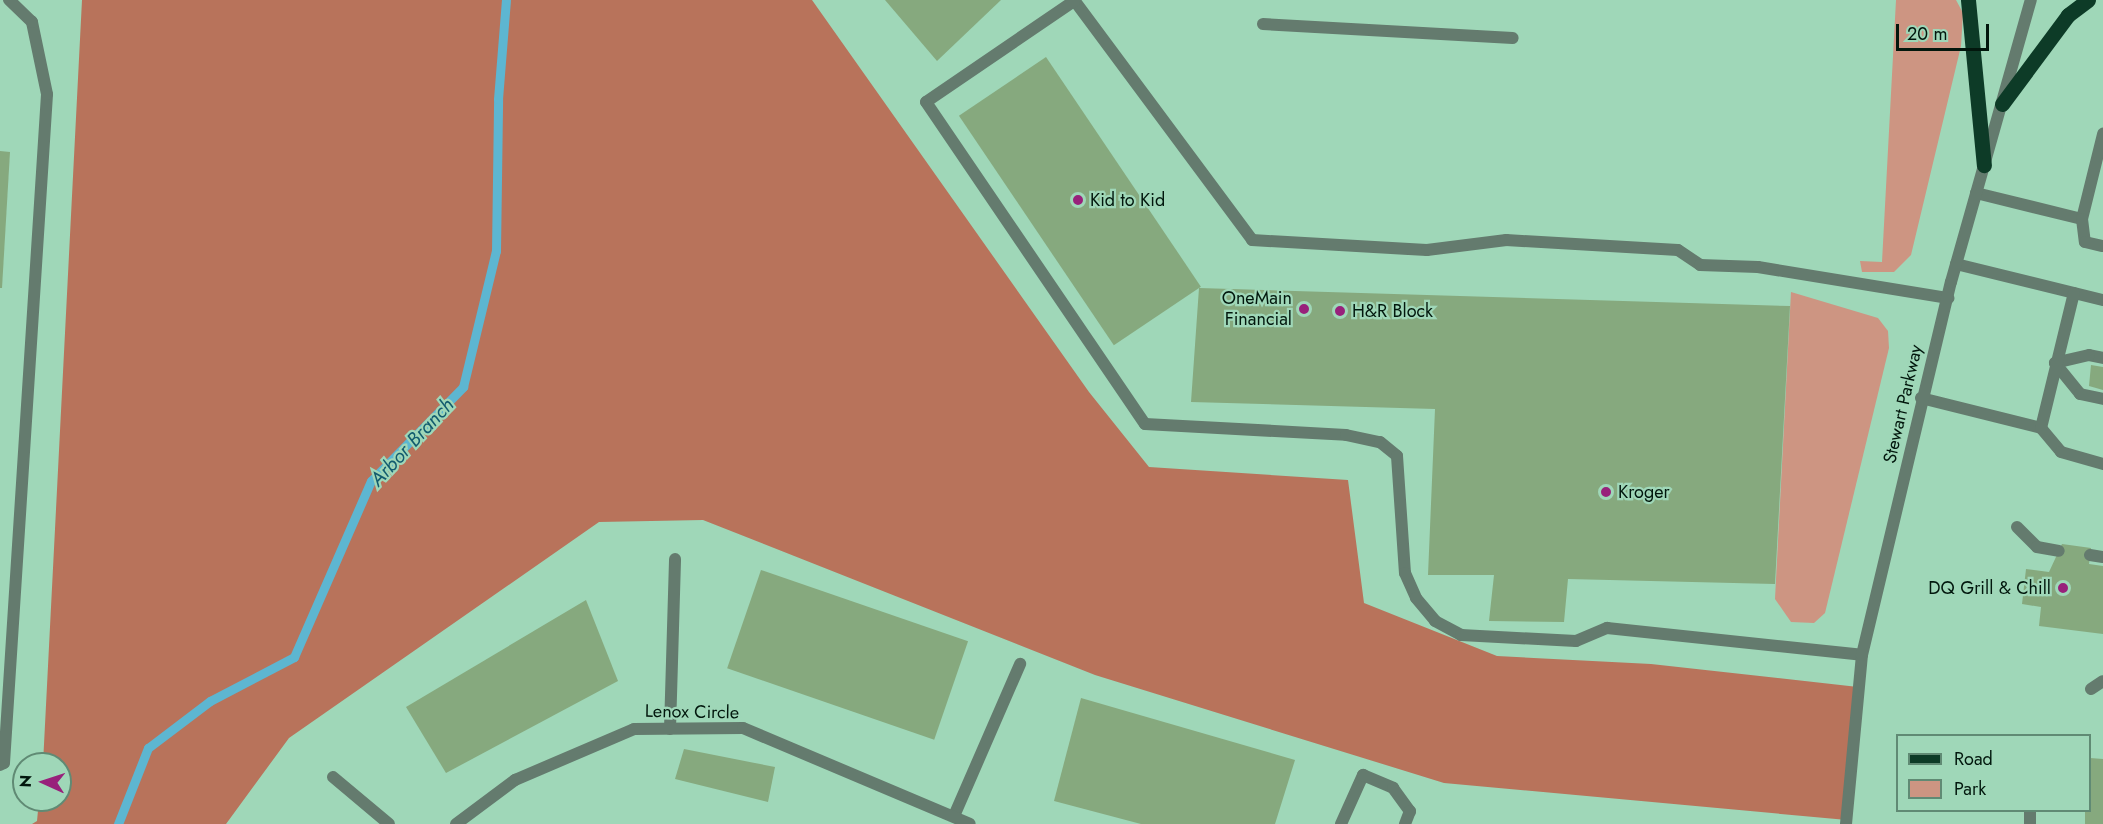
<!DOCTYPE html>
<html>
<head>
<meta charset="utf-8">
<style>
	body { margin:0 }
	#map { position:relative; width:2103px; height:824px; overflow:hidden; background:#9fd7b8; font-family:Jost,sans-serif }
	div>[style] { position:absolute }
	.green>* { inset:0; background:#cd9582 }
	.forest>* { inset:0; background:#b8735b }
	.stream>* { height:9px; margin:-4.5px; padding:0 4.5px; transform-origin:4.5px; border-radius:4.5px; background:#5db6d1 }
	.building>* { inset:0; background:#86a97e; transform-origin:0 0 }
	.lane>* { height:12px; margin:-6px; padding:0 6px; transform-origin:6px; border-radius:6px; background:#647b6e }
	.street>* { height:12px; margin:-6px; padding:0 6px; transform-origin:6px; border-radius:6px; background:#647b6e }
	.primary>* { height:15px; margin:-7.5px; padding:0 7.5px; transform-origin:7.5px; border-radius:7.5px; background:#0d3b27 }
	.dots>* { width:16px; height:16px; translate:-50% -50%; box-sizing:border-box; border:3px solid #9fd7b8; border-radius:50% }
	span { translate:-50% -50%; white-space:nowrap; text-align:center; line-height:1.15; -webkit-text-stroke:4.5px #9fd7b8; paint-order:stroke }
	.poi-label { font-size:18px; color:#02170d }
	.left { translate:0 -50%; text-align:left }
	.right { translate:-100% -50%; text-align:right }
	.street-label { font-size:18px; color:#02170d }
	.water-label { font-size:20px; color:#125c6f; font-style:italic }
	.legend { position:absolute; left:1896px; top:734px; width:195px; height:78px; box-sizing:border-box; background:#9fd7b8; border:2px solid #608a74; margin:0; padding:8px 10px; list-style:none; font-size:18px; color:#02170d }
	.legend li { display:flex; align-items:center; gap:12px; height:30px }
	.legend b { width:30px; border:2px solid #608a74 }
	.north { position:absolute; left:12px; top:752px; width:60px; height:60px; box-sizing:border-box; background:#9fd7b8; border:2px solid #608a74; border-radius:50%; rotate:273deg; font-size:16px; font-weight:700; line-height:24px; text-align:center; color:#02170d }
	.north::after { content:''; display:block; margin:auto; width:21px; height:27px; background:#98217b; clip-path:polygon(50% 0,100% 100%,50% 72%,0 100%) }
	.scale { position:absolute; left:1896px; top:24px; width:93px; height:27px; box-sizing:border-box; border:3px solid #02170d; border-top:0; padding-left:8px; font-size:18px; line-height:21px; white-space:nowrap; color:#02170d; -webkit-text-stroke:4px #9fd7b8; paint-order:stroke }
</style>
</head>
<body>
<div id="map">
	<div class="green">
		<div style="clip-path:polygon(1896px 0,1956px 0,1963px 13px,1961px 46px,1911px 255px,1894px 272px,1862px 272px,1860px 261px,1882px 262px)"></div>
		<div style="clip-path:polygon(1791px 292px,1878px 318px,1888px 331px,1889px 348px,1825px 613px,1814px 623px,1791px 622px,1775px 599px)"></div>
	</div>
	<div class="forest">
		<div style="clip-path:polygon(82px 0,812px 0,1089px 392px,1149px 467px,1348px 480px,1364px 603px,1497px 656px,1651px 664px,1858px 687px,1847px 820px,1444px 783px,1095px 675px,703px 520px,599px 522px,289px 738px,226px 824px,32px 824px,37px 821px,39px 800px,60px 800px,60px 764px,43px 764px)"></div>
	</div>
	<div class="stream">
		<div style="left:118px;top:824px;width:82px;rotate:-68.5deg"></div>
		<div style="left:148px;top:748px;width:78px;rotate:-37.2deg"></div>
		<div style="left:210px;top:701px;width:95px;rotate:-27.6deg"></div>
		<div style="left:294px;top:657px;width:192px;rotate:-66.4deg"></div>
		<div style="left:371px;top:481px;width:132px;rotate:-45.6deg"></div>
		<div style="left:463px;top:387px;width:140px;rotate:-76.4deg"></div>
		<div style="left:496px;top:251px;width:152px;rotate:-89.2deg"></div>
		<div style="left:498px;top:99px;width:99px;rotate:-85.4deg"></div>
	</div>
	<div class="building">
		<div style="clip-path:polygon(885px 0,1001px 0,937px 61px)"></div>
		<div style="left:1046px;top:57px;width:277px;height:105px;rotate:56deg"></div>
		<div style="clip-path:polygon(0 151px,10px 152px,2px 288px,0 288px)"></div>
		<div style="clip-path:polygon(1199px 288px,1790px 306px,1775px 584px,1568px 579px,1564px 622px,1489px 621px,1494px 575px,1428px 575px,1435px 409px,1191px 402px)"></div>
		<div style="clip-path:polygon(2091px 365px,2103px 367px,2103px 390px,2089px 386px)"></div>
		<div style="clip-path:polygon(2062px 544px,2091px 548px,2089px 564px,2103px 566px,2103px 634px,2039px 626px,2041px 607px,2022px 604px,2026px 569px,2049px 572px)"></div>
		<div style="left:761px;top:570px;width:219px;height:104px;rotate:19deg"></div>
		<div style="clip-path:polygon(586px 600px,618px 681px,446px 773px,406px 707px)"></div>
		<div style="clip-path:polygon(1081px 698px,1295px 760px,1275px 824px,1141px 824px,1054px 801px)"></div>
		<div style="clip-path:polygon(684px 749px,775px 767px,768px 802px,675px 779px)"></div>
		<div style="clip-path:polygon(2090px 758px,2103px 759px,2103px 824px,2085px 824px,2085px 810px,2090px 810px)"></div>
	</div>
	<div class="lane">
		<div style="left:1074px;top:0;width:299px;rotate:53.4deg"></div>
		<div style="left:1252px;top:240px;width:175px;rotate:3.3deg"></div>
		<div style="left:1427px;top:250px;width:80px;rotate:-7.2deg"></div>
		<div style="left:1506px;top:240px;width:172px;rotate:3.3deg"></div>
		<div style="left:1678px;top:250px;width:27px;rotate:34deg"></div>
		<div style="left:1700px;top:265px;width:58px;rotate:2deg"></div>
		<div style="left:1758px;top:267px;width:193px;rotate:9.3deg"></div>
		<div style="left:1074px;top:1px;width:179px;rotate:145.7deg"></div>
		<div style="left:926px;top:102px;width:389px;rotate:55.8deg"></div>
		<div style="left:1145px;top:424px;width:201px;rotate:3.1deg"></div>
		<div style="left:1346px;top:435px;width:35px;rotate:12deg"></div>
		<div style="left:1380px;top:442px;width:22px;rotate:39deg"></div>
		<div style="left:1397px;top:456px;width:117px;rotate:86.1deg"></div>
		<div style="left:1405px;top:573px;width:27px;rotate:66deg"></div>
		<div style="left:1416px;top:598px;width:30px;rotate:50deg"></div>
		<div style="left:1435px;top:621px;width:30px;rotate:28deg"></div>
		<div style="left:1461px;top:635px;width:115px;rotate:3deg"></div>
		<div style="left:1576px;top:641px;width:34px;rotate:-23deg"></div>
		<div style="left:1607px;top:628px;width:256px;rotate:6deg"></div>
		<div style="left:1263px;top:24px;width:250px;rotate:3.2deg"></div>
		<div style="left:1976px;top:193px;width:109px;rotate:13.8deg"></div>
		<div style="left:2082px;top:219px;width:88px;rotate:-76.1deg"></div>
		<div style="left:2082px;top:219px;width:23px;rotate:83deg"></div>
		<div style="left:2085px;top:242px;width:18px;rotate:13deg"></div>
		<div style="left:1956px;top:264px;width:151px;rotate:13.8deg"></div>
		<div style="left:2103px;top:358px;width:14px;rotate:-168deg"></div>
		<div style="left:2089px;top:355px;width:35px;rotate:167deg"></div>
		<div style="left:2055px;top:363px;width:40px;rotate:51deg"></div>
		<div style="left:2080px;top:394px;width:24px;rotate:12deg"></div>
		<div style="left:1921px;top:398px;width:124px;rotate:14deg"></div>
		<div style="left:2041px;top:428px;width:31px;rotate:50deg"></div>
		<div style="left:2061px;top:452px;width:44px;rotate:15.9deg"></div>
		<div style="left:2041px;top:428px;width:139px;rotate:-76.3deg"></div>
		<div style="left:2017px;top:527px;width:28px;rotate:45deg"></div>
		<div style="left:2037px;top:547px;width:22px;rotate:10deg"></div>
		<div style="left:2090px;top:555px;width:13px;rotate:9deg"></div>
		<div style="left:2091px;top:689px;width:14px;rotate:-34deg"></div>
		<div style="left:0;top:765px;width:4px;rotate:-27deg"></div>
		<div style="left:4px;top:763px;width:670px;rotate:-86.32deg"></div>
		<div style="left:47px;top:94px;width:74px;rotate:-101.8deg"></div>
		<div style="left:32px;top:22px;width:32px;rotate:-136deg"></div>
		<div style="left:954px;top:816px;width:166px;rotate:-66.5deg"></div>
		<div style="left:1341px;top:824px;width:54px;rotate:-65.8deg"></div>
		<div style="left:1363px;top:775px;width:33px;rotate:23deg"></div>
		<div style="left:1393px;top:788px;width:29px;rotate:54deg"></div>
		<div style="left:1410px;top:811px;width:14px;rotate:111deg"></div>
		<div style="left:2030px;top:824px;width:14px;rotate:-90deg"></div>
	</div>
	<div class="street">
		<div style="left:670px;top:729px;width:170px;rotate:-88.3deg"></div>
		<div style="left:333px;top:777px;width:73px;rotate:40deg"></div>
		<div style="left:456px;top:824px;width:74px;rotate:-36.7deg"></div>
		<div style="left:515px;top:780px;width:129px;rotate:-23.2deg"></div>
		<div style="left:634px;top:729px;width:109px;rotate:-0.5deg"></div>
		<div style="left:743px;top:728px;width:246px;rotate:22.9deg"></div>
		<div style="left:1846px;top:824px;width:170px;rotate:-84.6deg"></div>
		<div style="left:1862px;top:655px;width:383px;rotate:-76.6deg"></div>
		<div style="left:1951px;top:282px;width:293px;rotate:-74.2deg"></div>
	</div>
	<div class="primary">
		<div style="left:1968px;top:0;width:166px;rotate:84.5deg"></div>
		<div style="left:2002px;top:104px;width:111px;rotate:-53.4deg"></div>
		<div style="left:2068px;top:15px;width:25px;rotate:-37deg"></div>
	</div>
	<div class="dots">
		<div style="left:1078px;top:200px;background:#98217b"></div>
		<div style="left:1304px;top:309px;background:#98217b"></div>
		<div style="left:1340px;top:311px;background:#98217b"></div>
		<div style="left:1606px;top:492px;background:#98217b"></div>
		<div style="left:2063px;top:588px;background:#98217b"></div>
	</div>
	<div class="poi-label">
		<span class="left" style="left:1090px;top:200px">Kid to Kid</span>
		<span class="right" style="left:1292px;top:309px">OneMain<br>Financial</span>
		<span class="left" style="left:1352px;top:311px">H&amp;R Block</span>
		<span class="left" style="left:1618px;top:492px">Kroger</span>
		<span class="right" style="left:2051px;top:588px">DQ Grill &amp; Chill</span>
	</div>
	<div class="street-label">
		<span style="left:1903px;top:404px;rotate:-77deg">Stewart Parkway</span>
		<span style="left:692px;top:712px;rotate:1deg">Lenox Circle</span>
	</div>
	<div class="water-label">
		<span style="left:412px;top:442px;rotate:-47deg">Arbor Branch</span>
	</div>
	<ul class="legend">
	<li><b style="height:8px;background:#0d3b27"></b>Road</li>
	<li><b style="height:16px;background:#cd9582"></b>Park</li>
	</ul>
	<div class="north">N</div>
	<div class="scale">20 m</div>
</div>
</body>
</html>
